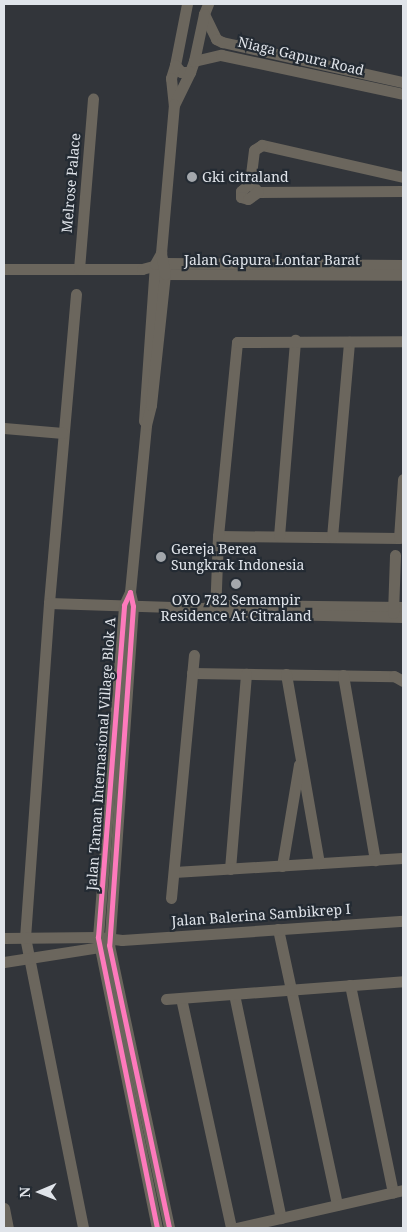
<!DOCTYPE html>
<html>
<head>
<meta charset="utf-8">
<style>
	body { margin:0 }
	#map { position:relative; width:407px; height:1232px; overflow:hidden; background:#32353a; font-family:"Noto Serif",serif }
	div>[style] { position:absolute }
	.minor>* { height:11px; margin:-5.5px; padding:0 5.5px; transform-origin:5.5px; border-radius:5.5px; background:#6b665d }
	.cycleway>* { height:5px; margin:-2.5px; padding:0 2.5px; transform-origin:2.5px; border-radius:2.5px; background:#fd7abc }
	.dots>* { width:14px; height:14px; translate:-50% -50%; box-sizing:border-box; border:2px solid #242b33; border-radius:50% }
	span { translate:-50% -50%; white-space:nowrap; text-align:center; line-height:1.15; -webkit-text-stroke:4.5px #242b33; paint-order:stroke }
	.street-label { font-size:14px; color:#e0e4ea }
	.poi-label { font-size:14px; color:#e0e4ea }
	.left { translate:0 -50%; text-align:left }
	.frame { position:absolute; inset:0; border:5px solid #e0e4ea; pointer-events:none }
	.north { position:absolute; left:15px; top:1167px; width:50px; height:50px; -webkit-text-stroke:4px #242b33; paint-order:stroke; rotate:269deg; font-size:14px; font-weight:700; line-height:20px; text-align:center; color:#e0e4ea }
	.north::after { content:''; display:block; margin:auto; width:18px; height:22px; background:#e0e4ea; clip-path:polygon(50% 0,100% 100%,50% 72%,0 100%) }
</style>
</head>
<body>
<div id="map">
	<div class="minor">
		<div style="left:187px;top:4px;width:62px;rotate:101.1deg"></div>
		<div style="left:175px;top:65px;width:9px;rotate:49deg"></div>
		<div style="left:181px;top:72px;width:9px"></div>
		<div style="left:190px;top:72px;width:12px;rotate:-70deg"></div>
		<div style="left:194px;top:61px;width:28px;rotate:-13deg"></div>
		<div style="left:221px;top:55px;width:186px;rotate:12.1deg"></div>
		<div style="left:208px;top:4px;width:11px;rotate:112deg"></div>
		<div style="left:204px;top:14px;width:28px;rotate:64deg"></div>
		<div style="left:216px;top:39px;width:7px;rotate:27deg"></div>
		<div style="left:222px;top:42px;width:185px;rotate:12.5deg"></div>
		<div style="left:194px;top:61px;width:48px;rotate:-78deg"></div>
		<div style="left:175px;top:65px;width:14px;rotate:107deg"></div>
		<div style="left:171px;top:78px;width:27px;rotate:84deg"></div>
		<div style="left:174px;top:105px;width:37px;rotate:-64deg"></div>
		<div style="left:403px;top:177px;width:145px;rotate:-167.2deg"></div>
		<div style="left:262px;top:145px;width:9px;rotate:148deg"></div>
		<div style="left:254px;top:150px;width:33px;rotate:97deg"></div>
		<div style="left:250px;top:183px;width:12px;rotate:48deg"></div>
		<div style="left:258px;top:192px;width:145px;rotate:-0.4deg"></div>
		<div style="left:250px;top:183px;width:12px;rotate:138deg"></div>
		<div style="left:241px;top:191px;width:6px;rotate:90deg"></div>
		<div style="left:241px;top:197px;width:7px;rotate:16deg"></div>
		<div style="left:248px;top:199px;width:12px;rotate:-35deg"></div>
		<div style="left:4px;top:269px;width:138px"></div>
		<div style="left:142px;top:269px;width:24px;rotate:-15deg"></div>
		<div style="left:165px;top:263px;width:238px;rotate:0.5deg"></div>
		<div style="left:79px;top:269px;width:171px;rotate:-85.3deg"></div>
		<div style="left:157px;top:274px;width:246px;rotate:0.2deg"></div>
		<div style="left:76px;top:294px;width:310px;rotate:95deg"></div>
		<div style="left:49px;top:603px;width:335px;rotate:94.1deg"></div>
		<div style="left:25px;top:937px;width:297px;rotate:78.7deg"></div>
		<div style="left:144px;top:421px;width:157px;rotate:-86deg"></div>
		<div style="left:155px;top:264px;width:13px;rotate:-61deg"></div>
		<div style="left:161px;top:253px;width:149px;rotate:-85deg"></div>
		<div style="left:4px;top:428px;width:59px;rotate:4.8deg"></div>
		<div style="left:218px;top:536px;width:181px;rotate:0.6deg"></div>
		<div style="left:399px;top:538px;width:59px;rotate:-86.1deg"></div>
		<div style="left:279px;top:536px;width:197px;rotate:-85.3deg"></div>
		<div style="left:332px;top:537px;width:196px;rotate:-85deg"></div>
		<div style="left:130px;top:592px;width:168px;rotate:-84.5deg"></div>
		<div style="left:146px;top:425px;width:21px;rotate:-76deg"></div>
		<div style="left:151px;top:405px;width:132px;rotate:-83.9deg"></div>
		<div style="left:165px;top:274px;width:21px;rotate:-101deg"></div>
		<div style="left:49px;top:603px;width:154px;rotate:1.9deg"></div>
		<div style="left:203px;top:608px;width:19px;rotate:-9deg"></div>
		<div style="left:222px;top:605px;width:181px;rotate:0.6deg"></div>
		<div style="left:208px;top:612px;width:195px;rotate:1.5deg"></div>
		<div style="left:393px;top:613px;width:58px;rotate:-88deg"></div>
		<div style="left:215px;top:614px;width:78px;rotate:-87.8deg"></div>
		<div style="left:218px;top:536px;width:195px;rotate:-84.4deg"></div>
		<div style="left:237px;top:342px;width:166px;rotate:-0.3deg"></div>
		<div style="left:192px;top:673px;width:202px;rotate:0.9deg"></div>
		<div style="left:394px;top:676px;width:10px;rotate:29deg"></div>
		<div style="left:286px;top:674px;width:192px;rotate:80.1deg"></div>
		<div style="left:343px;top:675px;width:188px;rotate:80.2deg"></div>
		<div style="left:282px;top:866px;width:103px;rotate:-80.5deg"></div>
		<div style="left:230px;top:869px;width:196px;rotate:-85.3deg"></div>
		<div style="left:174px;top:872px;width:229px;rotate:-3.5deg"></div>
		<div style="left:171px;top:898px;width:244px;rotate:-84.6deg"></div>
		<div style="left:278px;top:929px;width:282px;rotate:77.9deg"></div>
		<div style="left:4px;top:938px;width:94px;rotate:-0.6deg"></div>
		<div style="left:98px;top:937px;width:24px;rotate:7deg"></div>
		<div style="left:122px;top:940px;width:282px;rotate:-3.9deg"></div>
		<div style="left:4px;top:962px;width:103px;rotate:-8.9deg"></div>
		<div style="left:350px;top:985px;width:212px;rotate:78.3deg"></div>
		<div style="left:234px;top:994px;width:229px;rotate:78.2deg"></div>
		<div style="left:181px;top:998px;width:235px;rotate:77.7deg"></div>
		<div style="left:166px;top:999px;width:238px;rotate:-4.3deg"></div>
		<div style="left:4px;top:1208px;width:20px;rotate:79deg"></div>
		<div style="left:157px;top:1228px;width:297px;rotate:-101.5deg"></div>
		<div style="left:98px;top:937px;width:333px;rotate:-85.5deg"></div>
		<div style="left:124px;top:605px;width:14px;rotate:-65deg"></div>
		<div style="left:130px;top:592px;width:14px;rotate:78deg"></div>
		<div style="left:133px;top:606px;width:340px;rotate:94deg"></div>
		<div style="left:109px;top:945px;width:289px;rotate:78deg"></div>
		<div style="left:236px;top:1228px;width:171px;rotate:-12.8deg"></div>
	</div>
	<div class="cycleway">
		<div style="left:157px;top:1228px;width:297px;rotate:-101.5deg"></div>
		<div style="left:98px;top:937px;width:333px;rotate:-85.5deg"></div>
		<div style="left:124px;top:605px;width:14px;rotate:-65deg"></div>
		<div style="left:130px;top:592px;width:14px;rotate:78deg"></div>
		<div style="left:133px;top:606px;width:340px;rotate:94deg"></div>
		<div style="left:109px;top:945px;width:289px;rotate:78deg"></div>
	</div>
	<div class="dots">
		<div style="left:192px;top:177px;background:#a3a7ac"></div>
		<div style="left:161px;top:557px;background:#a3a7ac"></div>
		<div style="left:236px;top:584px;background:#a3a7ac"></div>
	</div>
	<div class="street-label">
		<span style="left:301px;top:56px;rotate:13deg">Niaga Gapura Road</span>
		<span style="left:71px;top:183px;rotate:-85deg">Melrose Palace</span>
		<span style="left:272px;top:260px">Jalan Gapura Lontar Barat</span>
		<span style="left:101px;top:754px;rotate:-86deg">Jalan Taman Internasional Village Blok A</span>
		<span style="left:261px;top:915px;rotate:-4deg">Jalan Balerina Sambikrep I</span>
	</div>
	<div class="poi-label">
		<span class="left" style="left:202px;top:177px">Gki citraland</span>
		<span class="left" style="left:171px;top:557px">Gereja Berea<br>Sungkrak Indonesia</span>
		<span style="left:236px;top:608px">OYO 782 Semampir<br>Residence At Citraland</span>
	</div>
	<div class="frame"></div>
	<div class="north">N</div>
</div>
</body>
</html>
